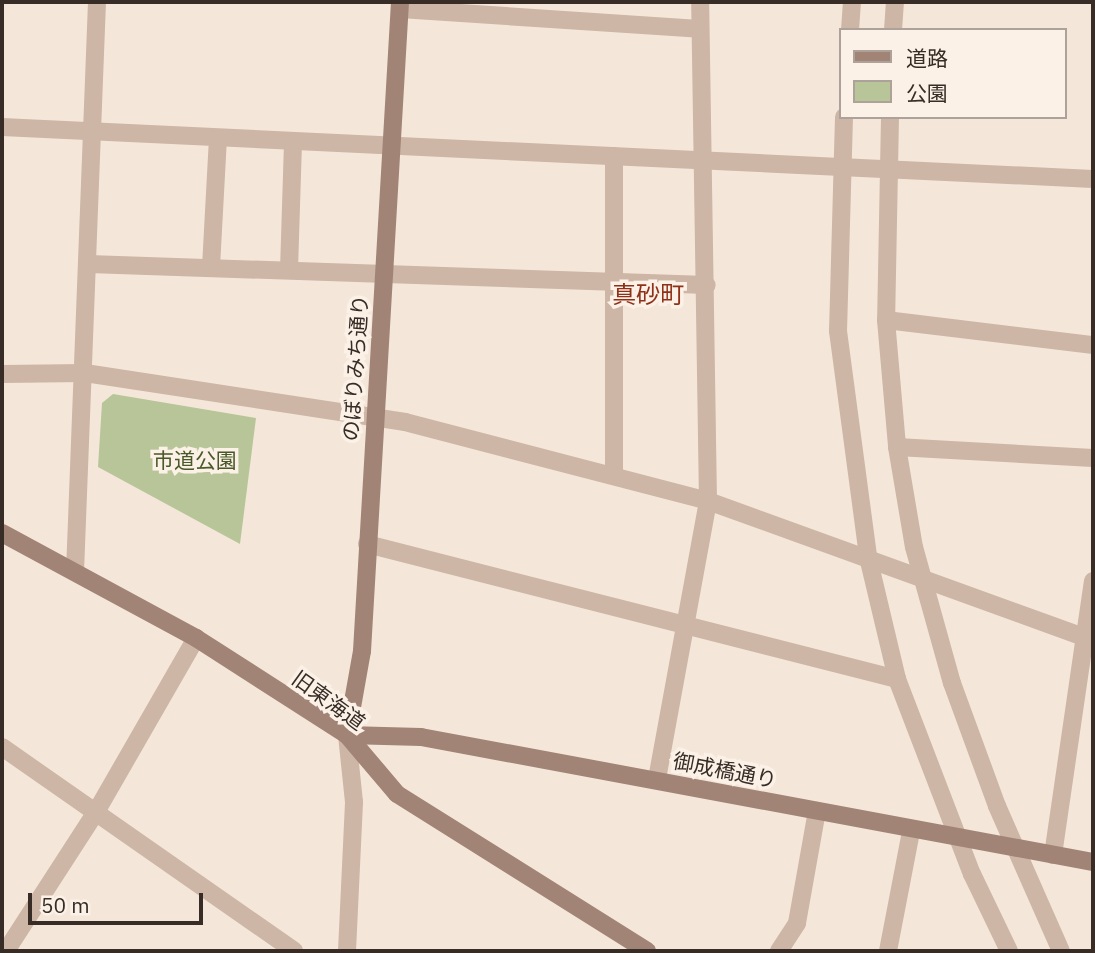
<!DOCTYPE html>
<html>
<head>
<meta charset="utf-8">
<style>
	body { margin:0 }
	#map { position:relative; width:1095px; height:953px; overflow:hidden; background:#f4e7da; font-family:"IBM Plex Sans","Noto Sans JP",sans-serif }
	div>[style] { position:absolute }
	.green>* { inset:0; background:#b7c599 }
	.street>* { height:18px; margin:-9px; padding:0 9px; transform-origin:9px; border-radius:9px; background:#cdb6a5 }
	.secondary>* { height:18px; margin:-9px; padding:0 9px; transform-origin:9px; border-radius:9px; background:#a18476 }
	span { translate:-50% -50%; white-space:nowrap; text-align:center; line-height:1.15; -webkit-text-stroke:7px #fbf1e7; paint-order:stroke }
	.street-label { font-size:21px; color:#382c27 }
	.park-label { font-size:21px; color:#495928 }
	.quarter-label { font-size:24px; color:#8f3118 }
	.frame { position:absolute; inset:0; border:4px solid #382c27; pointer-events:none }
	.legend { position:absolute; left:839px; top:28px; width:228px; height:91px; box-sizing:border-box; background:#fbf1e7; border:2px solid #ada29a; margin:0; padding:9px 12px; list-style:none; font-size:21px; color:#382c27 }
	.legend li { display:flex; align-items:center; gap:14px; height:35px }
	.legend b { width:35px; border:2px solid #ada29a }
	.scale { position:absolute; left:28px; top:893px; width:175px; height:32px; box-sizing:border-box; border:4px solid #382c27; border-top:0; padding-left:9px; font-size:21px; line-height:24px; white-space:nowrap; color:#382c27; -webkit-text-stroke:5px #fbf1e7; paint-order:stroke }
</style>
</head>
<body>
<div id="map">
	<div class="green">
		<div style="clip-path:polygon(113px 394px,256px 418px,240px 544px,98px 467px,102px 403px)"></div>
	</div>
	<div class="street">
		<div style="left:400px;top:9px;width:300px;rotate:3.8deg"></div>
		<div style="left:850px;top:30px;width:28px;rotate:-86deg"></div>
		<div style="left:893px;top:30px;width:28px;rotate:-86deg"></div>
		<div style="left:844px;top:117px;width:214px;rotate:91.6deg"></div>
		<div style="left:838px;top:331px;width:228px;rotate:82.4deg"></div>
		<div style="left:868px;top:557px;width:125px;rotate:76.6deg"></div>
		<div style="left:897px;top:679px;width:209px;rotate:69deg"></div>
		<div style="left:972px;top:874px;width:85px;rotate:64.3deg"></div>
		<div style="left:890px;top:117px;width:203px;rotate:91.1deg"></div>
		<div style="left:886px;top:320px;width:127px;rotate:85deg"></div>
		<div style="left:897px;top:447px;width:101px;rotate:80.4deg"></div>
		<div style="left:914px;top:547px;width:141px;rotate:74.4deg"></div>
		<div style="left:952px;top:683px;width:131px;rotate:69.9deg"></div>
		<div style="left:997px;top:806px;width:158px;rotate:66.2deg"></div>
		<div style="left:2px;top:127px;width:1092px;rotate:2.73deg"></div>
		<div style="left:614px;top:156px;width:320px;rotate:90deg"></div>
		<div style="left:89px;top:264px;width:618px;rotate:1.95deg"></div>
		<div style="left:211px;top:267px;width:128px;rotate:-86.9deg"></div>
		<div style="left:289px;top:270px;width:127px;rotate:-88.2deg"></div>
		<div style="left:886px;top:320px;width:209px;rotate:6.9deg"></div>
		<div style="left:2px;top:374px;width:83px;rotate:-0.7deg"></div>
		<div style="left:85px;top:373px;width:324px;rotate:8.7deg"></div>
		<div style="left:405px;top:422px;width:313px;rotate:14.6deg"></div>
		<div style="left:708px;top:501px;width:409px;rotate:19.9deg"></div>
		<div style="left:897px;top:447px;width:196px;rotate:3.2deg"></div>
		<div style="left:367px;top:544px;width:547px;rotate:14.29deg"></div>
		<div style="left:75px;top:572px;width:570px;rotate:-87.79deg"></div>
		<div style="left:2px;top:747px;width:356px;rotate:34.9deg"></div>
		<div style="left:657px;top:779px;width:283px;rotate:-79.6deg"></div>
		<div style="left:708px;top:501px;width:499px;rotate:-90.9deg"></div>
		<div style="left:1053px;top:855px;width:277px;rotate:-81.7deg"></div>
		<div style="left:6px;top:951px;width:166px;rotate:-57.1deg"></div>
		<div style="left:96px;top:812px;width:201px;rotate:-60.1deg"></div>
		<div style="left:347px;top:951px;width:149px;rotate:-87.3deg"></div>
		<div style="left:354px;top:802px;width:67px;rotate:-96deg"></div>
		<div style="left:779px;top:951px;width:33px;rotate:-57deg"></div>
		<div style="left:797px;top:923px;width:114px;rotate:-79.9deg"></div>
		<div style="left:888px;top:951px;width:122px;rotate:-79.1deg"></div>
	</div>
	<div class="secondary">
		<div style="left:400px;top:2px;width:650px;rotate:93.35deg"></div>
		<div style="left:362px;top:651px;width:85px;rotate:100.1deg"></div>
		<div style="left:347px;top:735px;width:74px;rotate:1.5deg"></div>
		<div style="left:421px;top:737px;width:684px;rotate:10.54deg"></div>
		<div style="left:2px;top:533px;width:221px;rotate:28.4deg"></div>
		<div style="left:196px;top:638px;width:179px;rotate:32.7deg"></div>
		<div style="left:347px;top:735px;width:77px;rotate:49.7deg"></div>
		<div style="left:397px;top:794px;width:295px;rotate:32.1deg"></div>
	</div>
	<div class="street-label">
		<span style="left:355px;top:368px;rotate:-86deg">のぼりみち通り</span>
		<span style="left:329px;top:700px;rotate:36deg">旧東海道</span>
		<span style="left:725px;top:770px;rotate:11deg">御成橋通り</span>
	</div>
	<div class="park-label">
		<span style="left:195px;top:460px">市道公園</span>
	</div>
	<div class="quarter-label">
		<span style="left:648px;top:295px">真砂町</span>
	</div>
	<div class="frame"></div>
	<ul class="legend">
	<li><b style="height:9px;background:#a18476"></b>道路</li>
	<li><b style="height:19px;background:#b7c599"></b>公園</li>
	</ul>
	<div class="scale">50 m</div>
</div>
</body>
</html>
